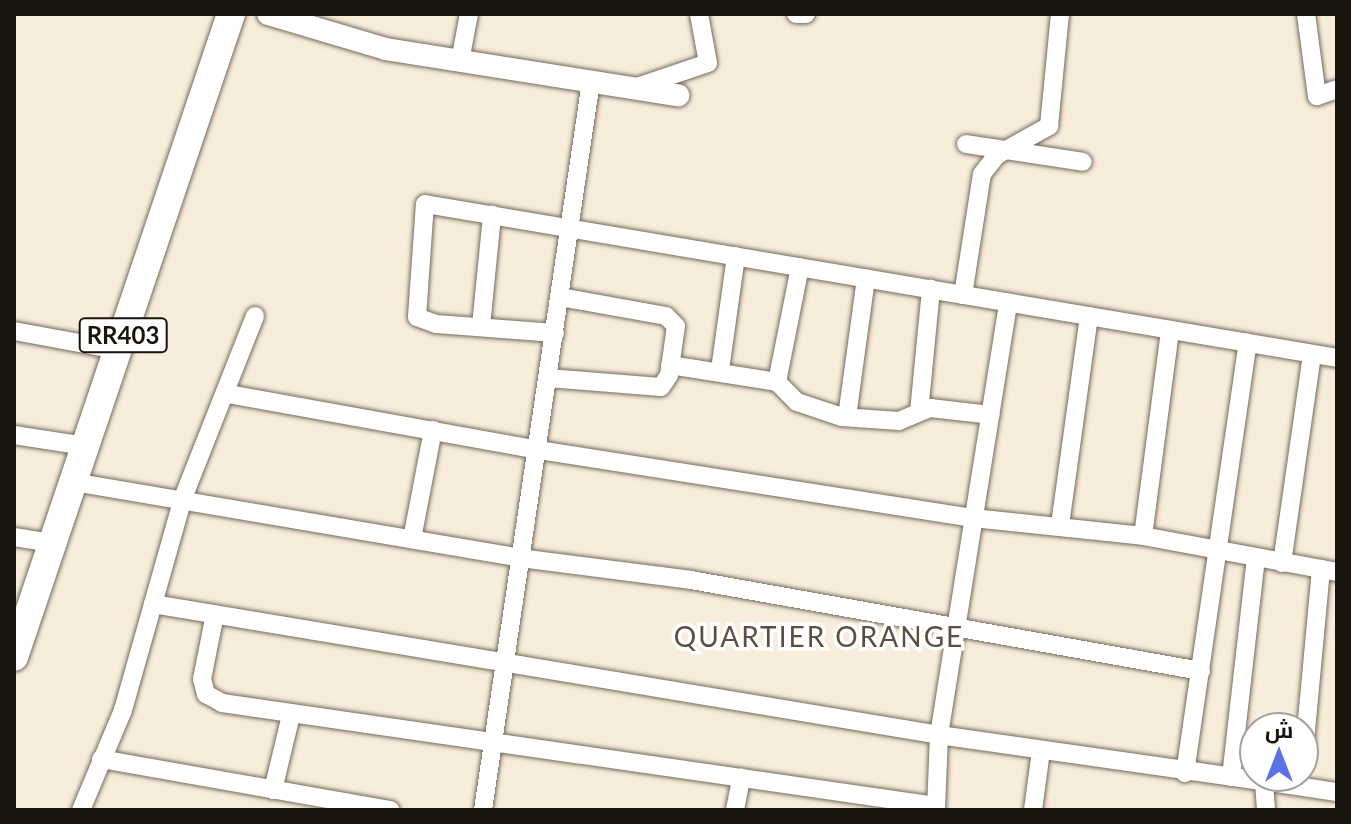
<!DOCTYPE html>
<html>
<head>
<meta charset="utf-8">
<style>
	body { margin:0 }
	#map { position:relative; width:1351px; height:824px; overflow:hidden; background:#f8ecdb; font-family:Lato,Cairo,sans-serif }
	div>[style] { position:absolute }
	.roads { filter:drop-shadow(0 0 2px #746a5b) drop-shadow(0 0 2px #746a5b) }
	.minor>* { height:18px; margin:-9px; padding:0 9px; transform-origin:9px; border-radius:9px; background:#fff }
	.tertiary>* { height:22px; margin:-11px; padding:0 11px; transform-origin:11px; border-radius:11px; background:#fff }
	.primary>* { height:28px; margin:-14px; padding:0 14px; transform-origin:14px; border-radius:14px; background:#fff }
	span { translate:-50% -50%; white-space:nowrap; text-align:center; line-height:1.15; -webkit-text-stroke:7px #fff; paint-order:stroke }
	.shield-label span { padding:2px 6px; background:#fff; border:2px solid; border-radius:6px; -webkit-text-stroke-width:0 }
	.shield-label { font-size:24px; color:#17130d; font-weight:700 }
	.neighbourhood-label { font-size:28px; color:#5a5041; letter-spacing:2px }
	.frame { position:absolute; inset:0; border:16px solid #17130d; pointer-events:none }
	.north { position:absolute; left:1239px; top:712px; width:80px; height:80px; box-sizing:border-box; background:#fff; border:2px solid #a2a19e; border-radius:50%; rotate:0deg; font-size:22px; font-weight:700; line-height:32px; text-align:center; color:#17130d }
	.north::after { content:''; display:block; margin:auto; width:28px; height:36px; background:#5a71e7; clip-path:polygon(50% 0,100% 100%,50% 72%,0 100%) }
</style>
</head>
<body>
<div id="map">
	<div class="roads">
		<div class="minor">
			<div style="left:796px;top:14px;width:10px"></div>
			<div style="left:1306px;top:14px;width:83px;rotate:82.4deg"></div>
			<div style="left:1317px;top:96px;width:21px;rotate:-19deg"></div>
			<div style="left:460px;top:61px;width:48px;rotate:-79.2deg"></div>
			<div style="left:634px;top:88px;width:78px;rotate:-18.7deg"></div>
			<div style="left:708px;top:63px;width:50px;rotate:-100.4deg"></div>
			<div style="left:966px;top:144px;width:118px;rotate:8.7deg"></div>
			<div style="left:963px;top:295px;width:122px;rotate:-81.1deg"></div>
			<div style="left:982px;top:174px;width:24px;rotate:-52deg"></div>
			<div style="left:997px;top:155px;width:60px;rotate:-29.1deg"></div>
			<div style="left:1049px;top:126px;width:113px;rotate:-84.4deg"></div>
			<div style="left:255px;top:316px;width:196px;rotate:111.6deg"></div>
			<div style="left:183px;top:498px;width:110px;rotate:105.8deg"></div>
			<div style="left:153px;top:604px;width:797px;rotate:9.46deg"></div>
			<div style="left:939px;top:735px;width:328px;rotate:8.1deg"></div>
			<div style="left:481px;top:326px;width:112px;rotate:-84.3deg"></div>
			<div style="left:14px;top:331px;width:106px;rotate:10.4deg"></div>
			<div style="left:555px;top:333px;width:119px;rotate:-175.7deg"></div>
			<div style="left:436px;top:324px;width:20px;rotate:-160deg"></div>
			<div style="left:417px;top:317px;width:113px;rotate:-86deg"></div>
			<div style="left:425px;top:204px;width:925px;rotate:9.58deg"></div>
			<div style="left:670px;top:365px;width:108px;rotate:9deg"></div>
			<div style="left:777px;top:382px;width:117px;rotate:-78.7deg"></div>
			<div style="left:720px;top:370px;width:115px;rotate:-82deg"></div>
			<div style="left:548px;top:378px;width:113px;rotate:4.6deg"></div>
			<div style="left:661px;top:387px;width:14px;rotate:-56deg"></div>
			<div style="left:669px;top:375px;width:49px;rotate:-81.9deg"></div>
			<div style="left:676px;top:326px;width:14px;rotate:-135deg"></div>
			<div style="left:666px;top:316px;width:108px;rotate:-169.8deg"></div>
			<div style="left:777px;top:382px;width:28px;rotate:45deg"></div>
			<div style="left:797px;top:402px;width:47px;rotate:18.4deg"></div>
			<div style="left:842px;top:417px;width:57px;rotate:4deg"></div>
			<div style="left:899px;top:421px;width:34px;rotate:-23deg"></div>
			<div style="left:930px;top:408px;width:61px;rotate:6.5deg"></div>
			<div style="left:228px;top:394px;width:316px;rotate:10.2deg"></div>
			<div style="left:539px;top:450px;width:439px;rotate:8.9deg"></div>
			<div style="left:973px;top:518px;width:171px;rotate:6deg"></div>
			<div style="left:1143px;top:536px;width:197px;rotate:10.5deg"></div>
			<div style="left:919px;top:412px;width:124px;rotate:-84.4deg"></div>
			<div style="left:847px;top:417px;width:140px;rotate:-82.2deg"></div>
			<div style="left:14px;top:435px;width:72px;rotate:8.8deg"></div>
			<div style="left:73px;top:482px;width:453px;rotate:9.6deg"></div>
			<div style="left:520px;top:558px;width:172px;rotate:7.3deg"></div>
			<div style="left:691px;top:580px;width:518px;rotate:10.12deg"></div>
			<div style="left:1060px;top:525px;width:211px;rotate:-82.1deg"></div>
			<div style="left:1143px;top:536px;width:208px;rotate:-82.5deg"></div>
			<div style="left:14px;top:537px;width:39px;rotate:9deg"></div>
			<div style="left:412px;top:539px;width:111px;rotate:-79.1deg"></div>
			<div style="left:1282px;top:563px;width:211px;rotate:-81.8deg"></div>
			<div style="left:215px;top:614px;width:66px;rotate:101.3deg"></div>
			<div style="left:202px;top:679px;width:16px;rotate:75deg"></div>
			<div style="left:206px;top:694px;width:18px;rotate:29deg"></div>
			<div style="left:222px;top:703px;width:721px;rotate:8.21deg"></div>
			<div style="left:101px;top:759px;width:294px;rotate:10deg"></div>
			<div style="left:1303px;top:763px;width:195px;rotate:-84.7deg"></div>
			<div style="left:1185px;top:773px;width:435px;rotate:-81.7deg"></div>
			<div style="left:1231px;top:777px;width:220px;rotate:-83.5deg"></div>
			<div style="left:273px;top:790px;width:77px;rotate:-76.5deg"></div>
			<div style="left:81px;top:810px;width:108px;rotate:-67.2deg"></div>
			<div style="left:123px;top:710px;width:110px;rotate:-74.2deg"></div>
			<div style="left:483px;top:810px;width:737px;rotate:-81.57deg"></div>
			<div style="left:735px;top:810px;width:33px;rotate:-79deg"></div>
			<div style="left:936px;top:810px;width:75px;rotate:-87.7deg"></div>
			<div style="left:939px;top:735px;width:438px;rotate:-80.9deg"></div>
			<div style="left:1033px;top:810px;width:60px;rotate:-82.3deg"></div>
			<div style="left:1266px;top:810px;width:29px;rotate:-94deg"></div>
			<div style="left:1264px;top:781px;width:74px;rotate:8.6deg"></div>
		</div>
		<div class="tertiary">
			<div style="left:268px;top:14px;width:123px;rotate:16.5deg"></div>
			<div style="left:386px;top:49px;width:296px;rotate:9deg"></div>
		</div>
		<div class="primary">
			<div style="left:14px;top:657px;width:679px;rotate:-71.35deg"></div>
		</div>
	</div>
	<div class="shield-label">
		<span style="left:123px;top:335px">RR403</span>
	</div>
	<div class="neighbourhood-label">
		<span style="left:819px;top:636px">QUARTIER ORANGE</span>
	</div>
	<div class="frame"></div>
	<div class="north">ش</div>
</div>
</body>
</html>
